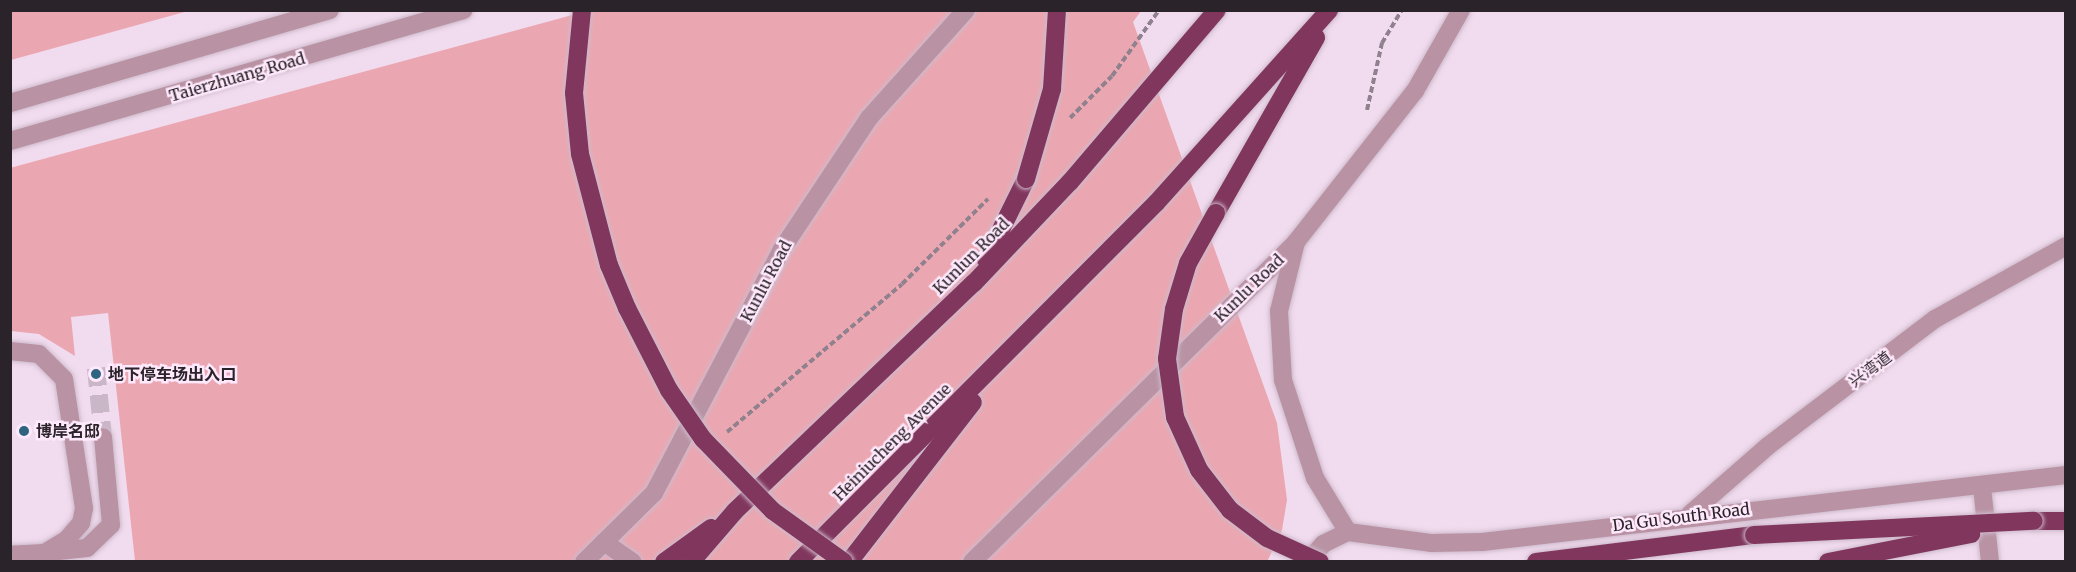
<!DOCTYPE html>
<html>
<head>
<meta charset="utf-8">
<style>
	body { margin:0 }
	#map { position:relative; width:2076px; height:572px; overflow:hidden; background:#f1dbee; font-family:Merriweather,"Noto Sans SC",serif }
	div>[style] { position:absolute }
	.green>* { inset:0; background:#eba7b1 }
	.minor-tunnel>* { height:18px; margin-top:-9px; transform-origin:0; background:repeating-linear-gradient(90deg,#c9b6c7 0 18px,transparent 0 27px) }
	.path>* { height:4px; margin-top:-2px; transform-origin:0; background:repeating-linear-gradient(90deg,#90818e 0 6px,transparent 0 9px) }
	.roads { filter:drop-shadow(0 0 2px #cdbacb) drop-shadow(0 0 2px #cdbacb) }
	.minor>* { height:18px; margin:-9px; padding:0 9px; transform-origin:9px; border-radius:9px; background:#b993a4 }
	.highway>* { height:18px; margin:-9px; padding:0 9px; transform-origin:9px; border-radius:9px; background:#81365d }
	.bridges { filter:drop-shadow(0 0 2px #cdbacb) drop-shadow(0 0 2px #cdbacb) }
	.highway-bridge>* { height:18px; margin:-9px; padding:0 9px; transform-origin:9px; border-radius:9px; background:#81365d }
	.dots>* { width:16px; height:16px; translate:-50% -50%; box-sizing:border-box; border:3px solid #fee8fb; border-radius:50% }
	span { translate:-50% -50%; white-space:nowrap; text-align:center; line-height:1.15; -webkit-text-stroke:5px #fee8fb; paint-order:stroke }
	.street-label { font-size:16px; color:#2b232a }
	.poi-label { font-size:16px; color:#2b232a; font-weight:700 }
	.left { translate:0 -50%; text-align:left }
	.frame { position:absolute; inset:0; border:12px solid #2b232a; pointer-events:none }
</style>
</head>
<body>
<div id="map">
	<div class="green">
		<div style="clip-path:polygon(11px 10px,188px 10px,188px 11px,11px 60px)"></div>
		<div style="clip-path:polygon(587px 11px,1141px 11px,1133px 22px,1277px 423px,1287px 500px,1282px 530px,1267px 562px,135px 561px,108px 313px,71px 317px,75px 356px,39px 334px,11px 331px,10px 168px)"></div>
	</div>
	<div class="minor-tunnel">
		<div style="left:96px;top:368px;width:69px;rotate:84.2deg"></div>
	</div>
	<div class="path">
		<div style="left:1367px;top:110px;width:69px;rotate:-77.4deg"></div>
		<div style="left:1382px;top:43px;width:39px;rotate:-59deg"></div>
		<div style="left:1070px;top:118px;width:59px;rotate:-45deg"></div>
		<div style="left:1112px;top:76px;width:81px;rotate:-54.5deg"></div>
		<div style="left:727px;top:432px;width:229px;rotate:-40.2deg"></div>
		<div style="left:902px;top:284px;width:121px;rotate:-44.7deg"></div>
	</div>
	<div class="roads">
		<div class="minor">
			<div style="left:10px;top:103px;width:333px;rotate:-16.2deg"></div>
			<div style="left:10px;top:141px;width:472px;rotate:-16.1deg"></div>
			<div style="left:1296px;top:242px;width:71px;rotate:103.8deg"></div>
			<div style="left:1279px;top:311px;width:69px;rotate:86.7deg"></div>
			<div style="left:1283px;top:380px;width:103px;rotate:71.9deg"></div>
			<div style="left:1315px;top:478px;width:63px;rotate:58.6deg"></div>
			<div style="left:10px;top:351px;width:29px;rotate:6deg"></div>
			<div style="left:39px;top:354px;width:35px;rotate:45deg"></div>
			<div style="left:64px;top:379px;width:131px;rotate:81.2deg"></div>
			<div style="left:84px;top:508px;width:15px;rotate:101deg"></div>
			<div style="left:81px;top:523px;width:23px;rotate:131deg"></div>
			<div style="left:66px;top:540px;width:26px;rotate:149deg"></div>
			<div style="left:44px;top:553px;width:34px;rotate:177deg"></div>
			<div style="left:1982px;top:487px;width:75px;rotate:83.9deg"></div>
			<div style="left:1690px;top:514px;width:103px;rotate:-41.1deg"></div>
			<div style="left:1768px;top:446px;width:210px;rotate:-37.3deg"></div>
			<div style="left:1935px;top:319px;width:150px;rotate:-29.1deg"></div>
			<div style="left:604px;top:542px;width:35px;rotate:35deg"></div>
			<div style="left:49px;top:552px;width:38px;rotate:-6deg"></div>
			<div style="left:87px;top:548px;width:33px;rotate:-44deg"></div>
			<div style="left:111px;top:525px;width:88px;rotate:-95.2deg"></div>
			<div style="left:584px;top:562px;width:98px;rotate:-44.6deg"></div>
			<div style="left:654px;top:493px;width:276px;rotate:-62.3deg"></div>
			<div style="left:782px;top:249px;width:157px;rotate:-56.4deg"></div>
			<div style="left:869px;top:118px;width:145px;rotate:-48.1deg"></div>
			<div style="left:972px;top:562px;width:455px;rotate:-44.6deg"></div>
			<div style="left:1296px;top:242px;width:192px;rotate:-51.8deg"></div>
			<div style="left:1415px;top:91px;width:93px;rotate:-60.4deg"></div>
			<div style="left:1307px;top:562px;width:24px;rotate:-48deg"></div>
			<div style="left:1323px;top:544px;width:28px;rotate:-26deg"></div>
			<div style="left:1348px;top:532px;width:85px;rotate:7.5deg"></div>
			<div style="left:1432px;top:543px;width:50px;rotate:-1.1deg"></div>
			<div style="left:1482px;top:542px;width:588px;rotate:-6.54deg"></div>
		</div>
		<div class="highway">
			<div style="left:1216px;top:213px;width:202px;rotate:-60.3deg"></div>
			<div style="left:986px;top:260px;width:90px;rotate:-63.7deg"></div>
			<div style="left:2034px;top:521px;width:32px"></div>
			<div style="left:664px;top:562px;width:58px;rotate:-35.9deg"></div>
			<div style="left:691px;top:562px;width:67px;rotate:-49.2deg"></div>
			<div style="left:735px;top:511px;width:330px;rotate:-43.7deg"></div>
			<div style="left:974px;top:283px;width:139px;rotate:-46.5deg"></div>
			<div style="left:1070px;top:182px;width:226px;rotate:-49.5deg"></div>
			<div style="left:798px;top:562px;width:508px;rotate:-45.08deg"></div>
			<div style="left:1157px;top:202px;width:258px;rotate:-48.1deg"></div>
			<div style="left:849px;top:562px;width:202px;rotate:-52.2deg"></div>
			<div style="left:1536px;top:562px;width:220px;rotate:-7.1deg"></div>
		</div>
	</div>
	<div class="bridges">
		<div class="highway-bridge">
			<div style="left:582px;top:10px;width:83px;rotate:95.5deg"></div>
			<div style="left:574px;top:93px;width:61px;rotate:84.4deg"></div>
			<div style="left:580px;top:154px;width:115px;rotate:75.4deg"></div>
			<div style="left:609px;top:265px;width:47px;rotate:67.3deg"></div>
			<div style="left:627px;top:308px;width:92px;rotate:62.9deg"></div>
			<div style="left:669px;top:390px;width:60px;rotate:55.2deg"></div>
			<div style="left:703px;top:439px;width:100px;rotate:45.8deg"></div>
			<div style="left:773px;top:511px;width:87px;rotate:35.7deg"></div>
			<div style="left:1026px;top:179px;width:94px;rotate:-73.9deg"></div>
			<div style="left:1052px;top:89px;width:79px;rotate:-86.4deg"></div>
			<div style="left:1216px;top:213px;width:57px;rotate:119.2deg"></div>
			<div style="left:1188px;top:263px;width:48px;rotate:106.9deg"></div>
			<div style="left:1174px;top:309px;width:50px;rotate:98deg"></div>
			<div style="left:1167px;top:359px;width:59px;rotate:82.1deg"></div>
			<div style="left:1175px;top:417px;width:58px;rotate:65.6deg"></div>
			<div style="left:1199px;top:470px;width:51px;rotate:52.2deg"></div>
			<div style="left:1230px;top:510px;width:46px;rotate:37.1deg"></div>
			<div style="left:1267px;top:538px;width:58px;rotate:24.4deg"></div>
			<div style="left:1754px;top:535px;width:280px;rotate:-2.9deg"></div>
			<div style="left:1828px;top:562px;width:146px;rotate:-11.1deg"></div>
		</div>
	</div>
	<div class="dots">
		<div style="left:96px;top:374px;background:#2e647f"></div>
		<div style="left:24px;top:431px;background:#2e647f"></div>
	</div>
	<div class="street-label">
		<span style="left:237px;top:77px;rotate:-16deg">Taierzhuang Road</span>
		<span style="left:971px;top:256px;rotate:-45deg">Kunlun Road</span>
		<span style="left:766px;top:281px;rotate:-62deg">Kunlu Road</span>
		<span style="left:1249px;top:288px;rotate:-44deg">Kunlu Road</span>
		<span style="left:1870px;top:369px;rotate:-37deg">兴湾道</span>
		<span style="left:892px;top:442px;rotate:-45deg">Heiniucheng Avenue</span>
		<span style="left:1681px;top:517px;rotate:-7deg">Da Gu South Road</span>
	</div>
	<div class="poi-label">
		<span class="left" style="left:108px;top:374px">地下停车场出入口</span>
		<span class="left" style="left:36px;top:431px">博岸名邸</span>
	</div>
	<div class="frame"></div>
</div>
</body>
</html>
